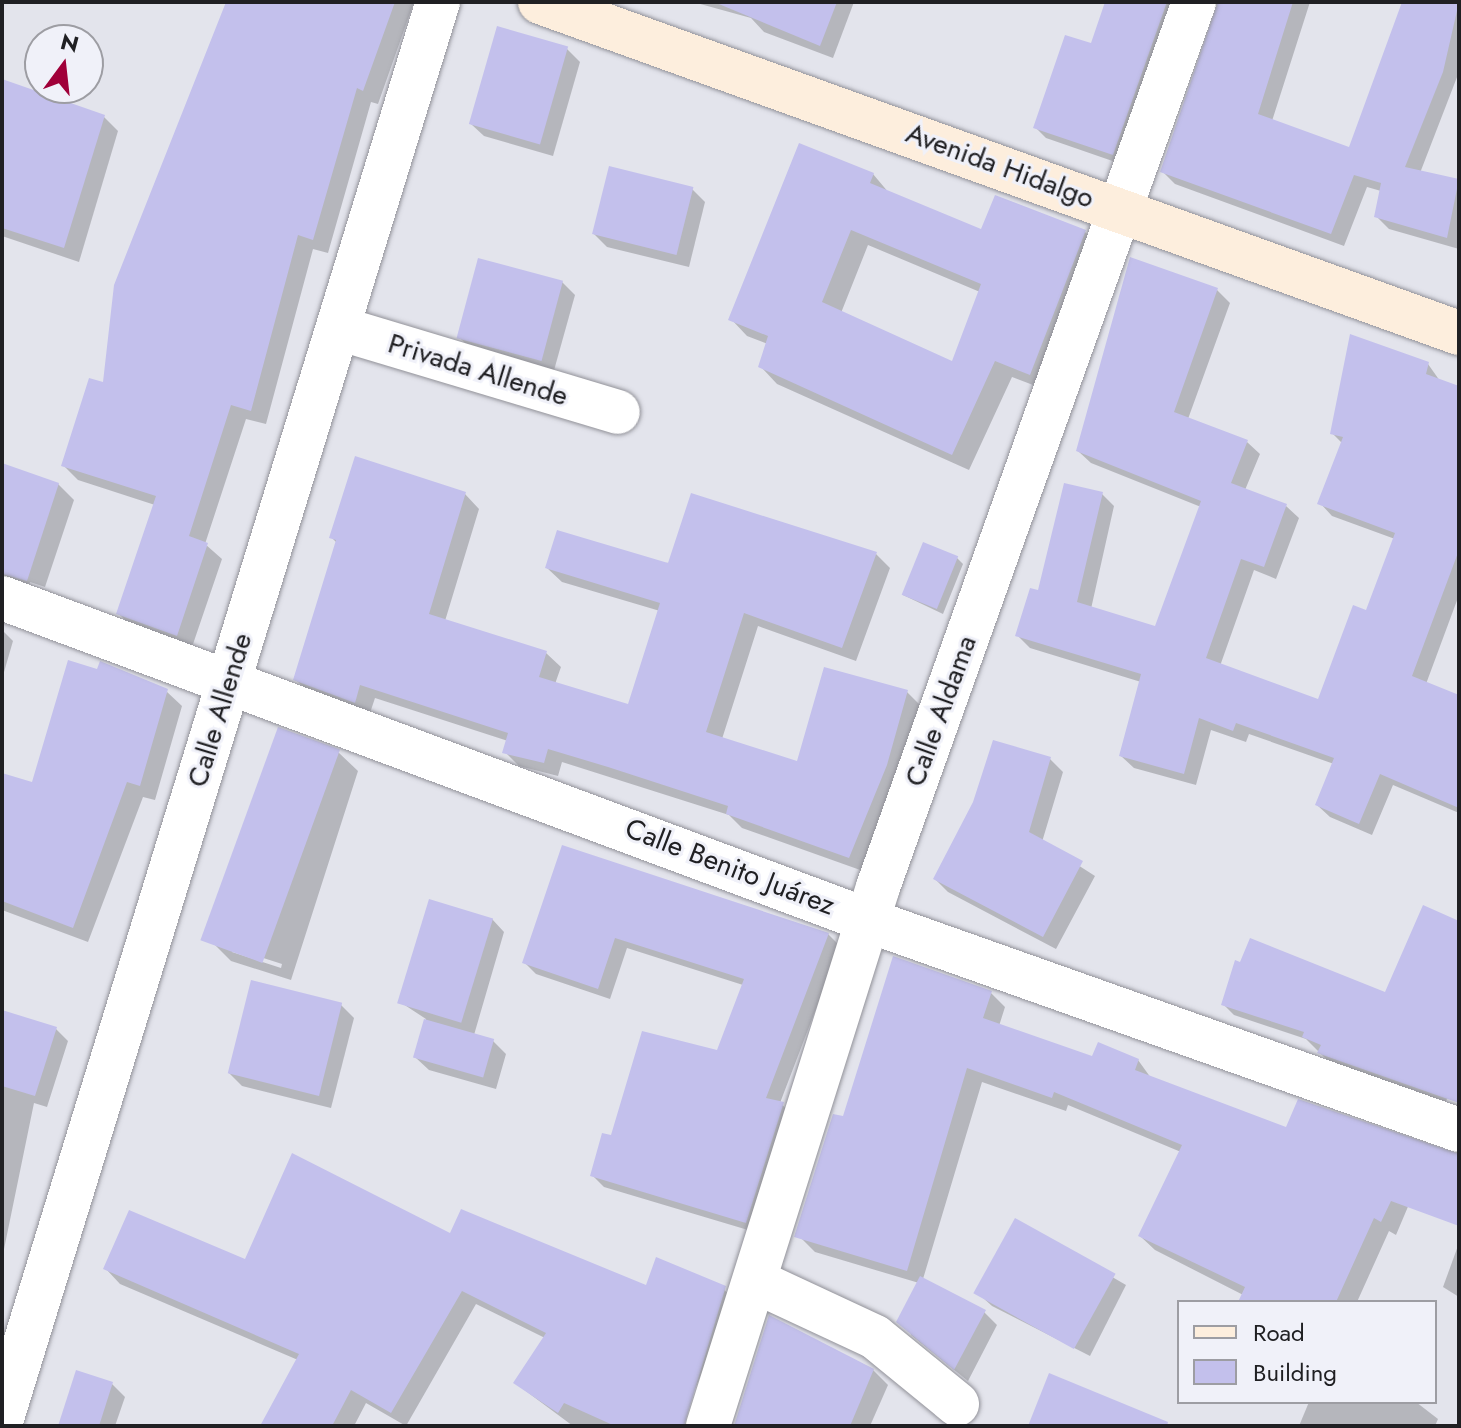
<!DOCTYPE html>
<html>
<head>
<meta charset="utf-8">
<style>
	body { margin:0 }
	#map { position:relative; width:1461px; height:1428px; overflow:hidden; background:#e3e4ec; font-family:Jost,sans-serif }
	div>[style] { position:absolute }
	.shadow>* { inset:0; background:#0003 }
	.building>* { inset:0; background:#c3c0ec; transform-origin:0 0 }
	.roads { filter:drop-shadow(0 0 2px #929299) drop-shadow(0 0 2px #929299) }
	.street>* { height:44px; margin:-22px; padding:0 22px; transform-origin:22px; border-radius:22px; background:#fff }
	.secondary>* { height:44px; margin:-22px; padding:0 22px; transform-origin:22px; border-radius:22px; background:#fdeedd }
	span { translate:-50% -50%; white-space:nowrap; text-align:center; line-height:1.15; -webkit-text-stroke:6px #f0f1f9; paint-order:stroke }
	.street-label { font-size:28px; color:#202023 }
	.frame { position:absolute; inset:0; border:4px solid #202023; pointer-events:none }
	.legend { position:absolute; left:1177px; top:1300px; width:260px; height:104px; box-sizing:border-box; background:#f0f1f9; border:2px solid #9d9da3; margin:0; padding:10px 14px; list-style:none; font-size:24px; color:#202023 }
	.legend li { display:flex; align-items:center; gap:16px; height:40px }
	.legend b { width:40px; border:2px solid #9d9da3 }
	.north { position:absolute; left:24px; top:24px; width:80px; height:80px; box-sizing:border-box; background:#f0f1f9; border:2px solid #9d9da3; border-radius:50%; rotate:15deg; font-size:22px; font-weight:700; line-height:32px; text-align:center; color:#202023 }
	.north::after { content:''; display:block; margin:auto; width:28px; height:36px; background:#a00039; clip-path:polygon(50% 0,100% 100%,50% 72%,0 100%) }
</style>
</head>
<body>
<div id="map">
	<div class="shadow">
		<div style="clip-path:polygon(228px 2px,414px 2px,378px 104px,371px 102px,328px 253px,313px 249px,266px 424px,246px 419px,205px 544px,222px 559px,191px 650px,133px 628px,118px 613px,155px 505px,78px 480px,63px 465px,105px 385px)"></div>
		<div style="clip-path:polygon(693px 2px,854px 2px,833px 58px,764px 32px,751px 18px)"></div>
		<div style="clip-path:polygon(1107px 2px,1183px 2px,1124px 165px,1046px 138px,1035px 127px,1093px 46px)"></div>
		<div style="clip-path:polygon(1223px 2px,1310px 2px,1272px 121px,1351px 150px,1404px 2px,1459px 2px,1459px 72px,1420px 173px,1459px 181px,1459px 249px,1389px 229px,1376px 216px,1381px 191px,1367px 187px,1344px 246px,1175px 184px,1162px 171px)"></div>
		<div style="clip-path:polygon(567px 49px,580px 62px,553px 156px,484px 136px,471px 124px)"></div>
		<div style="clip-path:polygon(2px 81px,104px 117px,118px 131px,79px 262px,2px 236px)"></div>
		<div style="clip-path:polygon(evenodd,873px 174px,889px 193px,983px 232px,1085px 232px,1102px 248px,1046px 390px,1012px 377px,969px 470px,777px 384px,761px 367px,768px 344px,747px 336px,731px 319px,873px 174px,868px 245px,980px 292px,953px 363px,841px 313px,868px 245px)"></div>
		<div style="clip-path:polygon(692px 189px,705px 202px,689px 267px,607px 247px,594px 234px)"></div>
		<div style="clip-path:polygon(1131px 259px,1217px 290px,1230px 303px,1188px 419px,1247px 442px,1260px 454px,1245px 490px,1286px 506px,1299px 518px,1276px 579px,1254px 570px,1220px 666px,1319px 702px,1368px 613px,1395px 539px,1332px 516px,1320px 503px,1342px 443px,1332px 433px,1428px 364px,1440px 381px,1459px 388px,1459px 595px,1426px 684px,1459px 697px,1459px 813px,1393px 785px,1372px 835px,1330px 817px,1317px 805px,1334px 764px,1249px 734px,1246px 742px,1211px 730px,1196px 785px,1134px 768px,1121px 756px,1141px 682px,1030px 648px,1018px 636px,1102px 494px,1114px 506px,1091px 609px,1157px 629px,1201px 507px,1091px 463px,1078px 451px)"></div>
		<div style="clip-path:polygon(562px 282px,575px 295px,553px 374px,472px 350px,459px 337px)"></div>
		<div style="clip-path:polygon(2px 466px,58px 484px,74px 500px,45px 587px,30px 582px,28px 590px,2px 598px)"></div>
		<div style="clip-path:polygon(465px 494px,479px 509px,445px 621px,546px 653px,561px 667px,555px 684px,629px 707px,660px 611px,562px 582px,547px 568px,876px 554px,890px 568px,856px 661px,758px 626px,722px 739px,799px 763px,907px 692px,921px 706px,863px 871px,742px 828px,729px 815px,562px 762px,558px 776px,519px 766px,505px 752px,508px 741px,375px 698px,369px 716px,310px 694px,295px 679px,337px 543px,331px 537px)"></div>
		<div style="clip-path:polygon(957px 558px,963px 564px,943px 614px,903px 595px)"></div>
		<div style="clip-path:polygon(2px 630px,13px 641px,2px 679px)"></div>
		<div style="clip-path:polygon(166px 691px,182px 706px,155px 800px,143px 797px,88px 942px,2px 910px,2px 775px,34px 784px)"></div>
		<div style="clip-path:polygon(evenodd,338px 752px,358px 771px,291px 980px,231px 961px,212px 942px,338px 752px,232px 948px,282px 964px,281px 968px,232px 952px,232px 948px)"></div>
		<div style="clip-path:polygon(1050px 759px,1063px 772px,1042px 842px,1095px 876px,1056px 949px,948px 892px,935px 879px)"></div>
		<div style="clip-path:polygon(563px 848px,828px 934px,840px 946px,780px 1103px,795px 1116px,758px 1233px,604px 1187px,592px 1175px,612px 1138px,718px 1052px,743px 985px,627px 948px,610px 999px,536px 974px,524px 962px)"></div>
		<div style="clip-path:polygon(492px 919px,504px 932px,474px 1035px,493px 1041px,506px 1054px,496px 1089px,429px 1070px,416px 1058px,426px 1019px,400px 1002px)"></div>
		<div style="clip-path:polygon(1459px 923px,1459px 1068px,1445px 1104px,1330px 1063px,1306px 1039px,1234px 1015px,1223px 1004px,1241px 964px,1386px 995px)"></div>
		<div style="clip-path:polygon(990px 992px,1005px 1007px,999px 1026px,1093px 1058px,1138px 1060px,1151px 1078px,1287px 1130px,1429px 1157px,1396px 1235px,1389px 1231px,1357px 1302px,1257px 1302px,1155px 1250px,1140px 1236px,1181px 1152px,1068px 1105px,1066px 1111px,982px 1082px,923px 1279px,984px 1312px,997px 1325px,968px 1381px,911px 1335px,919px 1283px,815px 1252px,800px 1237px,844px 1119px)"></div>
		<div style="clip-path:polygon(341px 1005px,354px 1018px,331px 1108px,242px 1086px,229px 1073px)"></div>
		<div style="clip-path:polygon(2px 1012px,56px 1029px,68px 1041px,47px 1107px,34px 1103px,2px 1259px)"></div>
		<div style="clip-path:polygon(1016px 1221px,1126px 1285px,1090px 1356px,992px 1306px,981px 1296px)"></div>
		<div style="clip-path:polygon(450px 1236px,647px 1288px,720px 1286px,735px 1300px,678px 1426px,573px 1426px,515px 1383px,545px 1338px,476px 1304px,406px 1426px,366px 1403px,354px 1426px,262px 1426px,298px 1360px,120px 1284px,106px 1269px,246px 1262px)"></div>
		<div style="clip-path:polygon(1459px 1243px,1459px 1297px,1443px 1287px)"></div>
		<div style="clip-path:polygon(873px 1370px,888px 1385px,870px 1426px,736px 1426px)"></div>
		<div style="clip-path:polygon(112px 1384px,125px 1397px,115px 1426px,60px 1426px)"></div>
		<div style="clip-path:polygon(1309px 1402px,1416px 1402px,1438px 1419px,1435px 1426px,1299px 1426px)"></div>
	</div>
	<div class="building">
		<div style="clip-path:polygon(226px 2px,395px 2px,363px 91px,357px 88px,313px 240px,298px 235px,251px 411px,231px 405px,189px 536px,208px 543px,177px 636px,116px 614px,156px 496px,61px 466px,89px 378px,103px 382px,114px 285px)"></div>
		<div style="clip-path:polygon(714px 2px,837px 2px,820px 46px)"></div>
		<div style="clip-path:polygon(1105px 2px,1167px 2px,1113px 155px,1033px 128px,1065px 35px,1091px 43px)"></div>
		<div style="clip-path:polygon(1218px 2px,1293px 2px,1258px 114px,1349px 147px,1402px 2px,1459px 2px,1443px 72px,1405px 167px,1459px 179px,1447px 238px,1374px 217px,1381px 183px,1354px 175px,1331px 234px,1160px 172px)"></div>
		<div style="left:497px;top:26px;width:74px;height:102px;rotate:16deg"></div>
		<div style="clip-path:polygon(2px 79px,105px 115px,64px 248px,2px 228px)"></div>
		<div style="clip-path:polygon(evenodd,799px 143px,874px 173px,870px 183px,981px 229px,995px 195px,1086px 230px,1030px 375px,995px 361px,952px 455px,758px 367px,768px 336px,728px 320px,799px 143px,851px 230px,981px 284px,952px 361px,822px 302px,851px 230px)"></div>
		<div style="left:609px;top:166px;width:87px;height:70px;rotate:14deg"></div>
		<div style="clip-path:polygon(1130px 257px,1218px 288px,1174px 412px,1248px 440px,1231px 483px,1287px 504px,1264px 567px,1241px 559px,1206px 658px,1318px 699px,1353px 605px,1366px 610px,1395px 533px,1317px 504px,1343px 437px,1330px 434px,1350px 334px,1429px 362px,1426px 374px,1459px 386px,1459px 550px,1412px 676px,1459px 695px,1459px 808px,1380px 774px,1359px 824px,1315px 805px,1334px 758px,1236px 723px,1233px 731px,1199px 718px,1184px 774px,1119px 756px,1141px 674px,1015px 636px,1030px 588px,1038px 590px,1064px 483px,1103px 492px,1077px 602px,1155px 626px,1201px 501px,1076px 451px)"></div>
		<div style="left:478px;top:258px;width:88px;height:83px;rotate:15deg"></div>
		<div style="clip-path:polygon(355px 456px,466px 492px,429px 614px,547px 651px,539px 677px,628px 704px,660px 603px,545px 568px,557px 530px,668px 563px,691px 493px,877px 552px,842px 648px,744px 613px,706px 732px,797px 761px,824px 667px,908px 690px,887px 765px,849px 858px,726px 814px,728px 806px,608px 767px,548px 749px,544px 763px,502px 753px,508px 733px,360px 685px,355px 703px,293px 680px,336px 540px,329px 538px)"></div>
		<div style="clip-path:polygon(2px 463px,59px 483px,27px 581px,2px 574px)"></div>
		<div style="left:923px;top:542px;width:38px;height:57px;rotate:22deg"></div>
		<div style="clip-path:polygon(68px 660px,97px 669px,100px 661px,168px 689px,140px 786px,127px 782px,73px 928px,2px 901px,2px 773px,32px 782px)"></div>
		<div style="left:278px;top:727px;width:66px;height:227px;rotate:20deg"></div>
		<div style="clip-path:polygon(993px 740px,1051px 757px,1029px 832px,1083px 861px,1043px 937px,933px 879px,973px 802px)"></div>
		<div style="clip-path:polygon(562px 845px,829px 933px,766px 1098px,784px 1102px,746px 1223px,590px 1176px,602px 1133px,611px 1135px,642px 1031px,717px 1050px,744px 979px,615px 938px,598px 989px,522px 963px)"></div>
		<div style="left:429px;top:899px;width:67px;height:109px;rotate:17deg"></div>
		<div style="clip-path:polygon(1423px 905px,1459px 921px,1459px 1103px,1317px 1053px,1321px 1045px,1302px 1037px,1304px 1032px,1221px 1005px,1235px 960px,1240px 962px,1250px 938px,1385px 992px)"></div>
		<div style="clip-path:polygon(893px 956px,992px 991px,983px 1018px,1092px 1056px,1098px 1042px,1139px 1059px,1135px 1070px,1286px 1127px,1298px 1099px,1459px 1154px,1459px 1226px,1391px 1201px,1381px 1222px,1374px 1218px,1336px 1302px,1238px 1302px,1245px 1287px,1138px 1236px,1182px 1145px,1054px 1092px,1052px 1098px,967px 1068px,907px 1271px,794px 1237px,833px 1114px,843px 1116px)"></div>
		<div style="left:251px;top:980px;width:94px;height:96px;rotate:14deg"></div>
		<div style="clip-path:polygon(2px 1010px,57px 1027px,35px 1096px,2px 1086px)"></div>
		<div style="left:424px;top:1019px;width:73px;height:40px;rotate:16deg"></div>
		<div style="clip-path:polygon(292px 1153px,450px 1233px,461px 1209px,646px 1285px,656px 1257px,726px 1286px,684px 1426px,615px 1426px,564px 1403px,558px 1413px,513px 1383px,546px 1333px,462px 1291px,391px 1413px,351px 1390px,332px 1426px,260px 1426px,299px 1354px,103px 1269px,129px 1210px,245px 1259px)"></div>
		<div style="left:1015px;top:1218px;width:115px;height:86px;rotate:29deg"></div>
		<div style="clip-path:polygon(920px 1276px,986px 1310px,954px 1370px,896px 1322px)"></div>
		<div style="clip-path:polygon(769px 1315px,874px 1369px,850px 1426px,734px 1426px)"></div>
		<div style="clip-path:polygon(76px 1370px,113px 1382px,99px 1426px,58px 1426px)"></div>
		<div style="clip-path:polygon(1049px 1373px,1168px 1422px,1167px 1426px,1028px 1426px)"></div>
	</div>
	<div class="roads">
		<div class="street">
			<div style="left:338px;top:328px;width:292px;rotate:16.7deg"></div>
			<div style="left:2px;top:598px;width:923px;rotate:20.42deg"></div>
			<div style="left:867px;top:920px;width:628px;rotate:19.53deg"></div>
			<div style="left:755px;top:1281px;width:132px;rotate:25deg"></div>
			<div style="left:875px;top:1337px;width:106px;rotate:39.3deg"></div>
			<div style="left:2px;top:1418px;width:1482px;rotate:-72.89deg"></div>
			<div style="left:708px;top:1426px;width:565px;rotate:-72.49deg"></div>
			<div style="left:878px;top:887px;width:940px;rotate:-70.35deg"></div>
		</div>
		<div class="secondary">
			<div style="left:540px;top:2px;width:977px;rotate:19.81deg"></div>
		</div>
	</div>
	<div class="street-label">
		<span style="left:1000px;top:166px;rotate:20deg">Avenida Hidalgo</span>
		<span style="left:478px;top:370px;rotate:17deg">Privada Allende</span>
		<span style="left:220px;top:710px;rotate:-73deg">Calle Allende</span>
		<span style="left:941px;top:711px;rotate:-70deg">Calle Aldama</span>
		<span style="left:730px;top:867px;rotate:21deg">Calle Benito Juárez</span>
	</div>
	<div class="frame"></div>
	<ul class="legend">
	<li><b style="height:10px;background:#fdeedd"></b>Road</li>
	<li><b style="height:22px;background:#c3c0ec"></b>Building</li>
	</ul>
	<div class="north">N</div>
</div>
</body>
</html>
